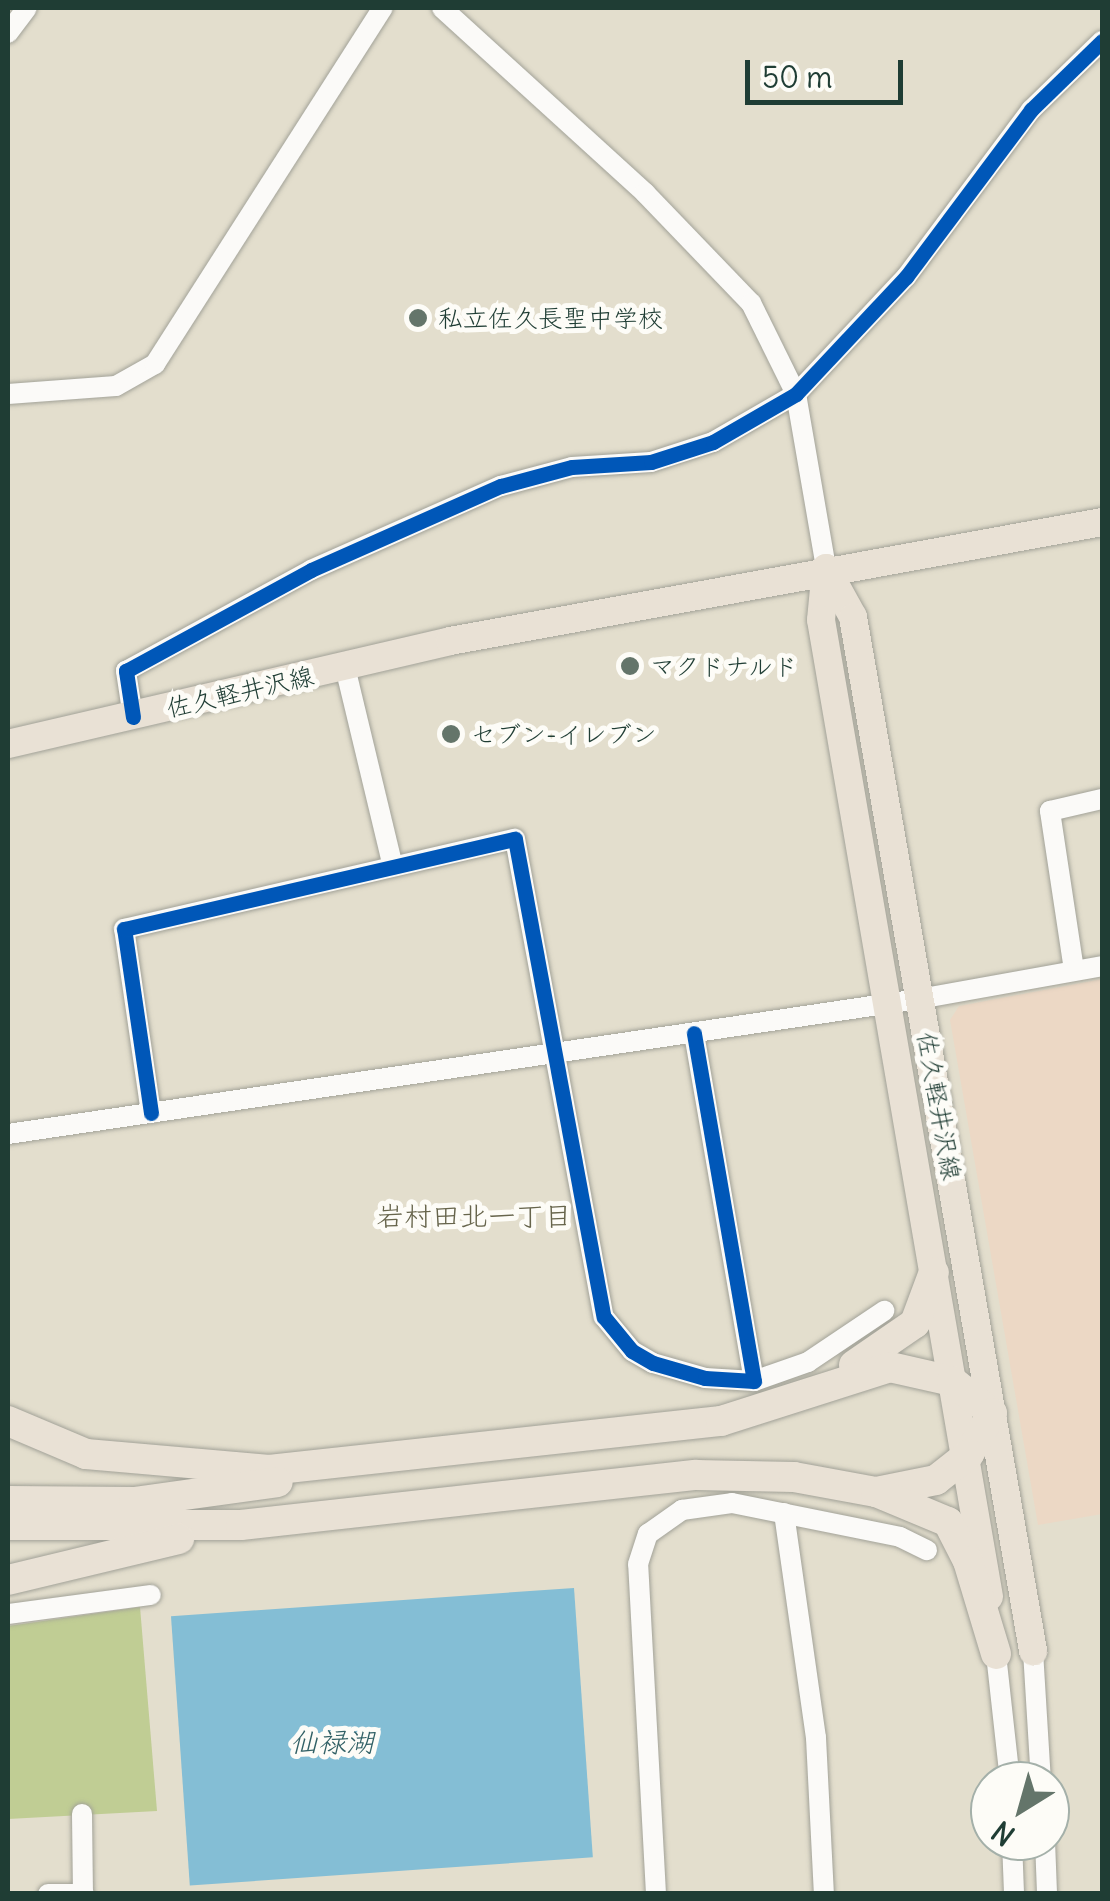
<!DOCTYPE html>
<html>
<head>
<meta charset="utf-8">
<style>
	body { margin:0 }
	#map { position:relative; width:1110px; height:1901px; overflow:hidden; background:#e3decd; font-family:Delius,"Klee One",sans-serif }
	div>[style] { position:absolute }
	.built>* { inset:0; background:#ecd8c5 }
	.green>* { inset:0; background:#c0cd94 }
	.water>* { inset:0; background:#84bed5; transform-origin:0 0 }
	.roads { filter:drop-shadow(0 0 2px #a2a298) drop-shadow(0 0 2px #a2a298) }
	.minor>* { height:20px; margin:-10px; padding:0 10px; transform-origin:10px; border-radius:10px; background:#fbfaf8 }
	.major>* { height:28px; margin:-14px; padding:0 14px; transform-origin:14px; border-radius:14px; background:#e9e1d5 }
	.highway>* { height:30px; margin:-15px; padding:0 15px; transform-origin:15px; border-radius:15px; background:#e9e1d5 }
	.cycleway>* { height:15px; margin:-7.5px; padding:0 7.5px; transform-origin:7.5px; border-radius:7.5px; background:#0057b8 }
	.dots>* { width:28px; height:28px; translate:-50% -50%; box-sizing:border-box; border:5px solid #fdfcf7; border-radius:50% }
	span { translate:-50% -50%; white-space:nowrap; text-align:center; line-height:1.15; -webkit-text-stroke:10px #fdfcf7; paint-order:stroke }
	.poi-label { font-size:25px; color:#1f3d34 }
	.left { translate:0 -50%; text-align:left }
	.street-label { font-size:25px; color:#1f3d34 }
	.neighbourhood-label { font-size:28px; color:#67654c }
	.water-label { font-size:28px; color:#316065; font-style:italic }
	.frame { position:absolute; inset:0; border:10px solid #1f3d34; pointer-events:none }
	.north { position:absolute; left:970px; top:1761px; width:100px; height:100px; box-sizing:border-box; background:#fdfcf7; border:2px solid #a4b0a9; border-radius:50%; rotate:217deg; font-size:28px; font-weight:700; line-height:40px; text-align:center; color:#1f3d34 }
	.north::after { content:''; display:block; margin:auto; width:35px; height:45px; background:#64756a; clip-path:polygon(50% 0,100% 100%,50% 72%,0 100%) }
	.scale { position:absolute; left:745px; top:60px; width:158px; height:45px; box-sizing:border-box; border:5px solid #1f3d34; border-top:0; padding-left:12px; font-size:30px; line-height:35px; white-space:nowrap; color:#1f3d34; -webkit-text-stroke:8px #fdfcf7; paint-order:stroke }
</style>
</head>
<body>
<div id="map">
	<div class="built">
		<div style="clip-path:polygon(1102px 979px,1102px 1514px,1038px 1525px,950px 1020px,959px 1006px)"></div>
	</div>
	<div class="green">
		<div style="clip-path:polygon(140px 1607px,157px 1811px,8px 1819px,8px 1626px)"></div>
	</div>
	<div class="water">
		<div style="left:574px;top:1588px;width:270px;height:404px;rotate:86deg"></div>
	</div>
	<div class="roads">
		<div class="minor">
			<div style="left:442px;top:8px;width:275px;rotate:42.3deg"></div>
			<div style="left:645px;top:193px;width:153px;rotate:46.1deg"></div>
			<div style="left:751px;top:303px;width:102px;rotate:63.7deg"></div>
			<div style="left:796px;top:394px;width:177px;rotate:80.2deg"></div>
			<div style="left:8px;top:33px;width:31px;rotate:-53deg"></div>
			<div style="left:8px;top:394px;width:108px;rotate:-4.2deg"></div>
			<div style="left:116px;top:386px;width:45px;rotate:-29.4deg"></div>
			<div style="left:155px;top:364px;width:423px;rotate:-57.4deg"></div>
			<div style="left:345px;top:667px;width:202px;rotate:76.5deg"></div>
			<div style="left:133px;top:717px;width:47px;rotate:-98.7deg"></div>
			<div style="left:126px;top:671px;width:211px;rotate:-28.6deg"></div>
			<div style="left:311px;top:570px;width:208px;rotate:-23.9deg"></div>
			<div style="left:501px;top:486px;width:73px;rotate:-15deg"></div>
			<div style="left:572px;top:467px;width:79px;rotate:-3.6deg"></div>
			<div style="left:651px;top:462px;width:65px;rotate:-17.9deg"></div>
			<div style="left:713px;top:442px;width:96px;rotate:-30deg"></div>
			<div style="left:796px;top:394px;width:161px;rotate:-46.8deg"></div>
			<div style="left:906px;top:277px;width:209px;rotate:-53.2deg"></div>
			<div style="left:1031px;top:110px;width:99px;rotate:-44.2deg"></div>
			<div style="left:1074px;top:970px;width:161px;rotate:-98.6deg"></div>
			<div style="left:1050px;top:811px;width:53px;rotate:-13deg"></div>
			<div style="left:151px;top:1113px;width:186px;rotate:-98.3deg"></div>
			<div style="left:124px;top:929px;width:401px;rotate:-13deg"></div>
			<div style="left:515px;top:839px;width:486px;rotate:79.5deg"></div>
			<div style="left:604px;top:1317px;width:44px;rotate:50.5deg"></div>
			<div style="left:632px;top:1351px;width:24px;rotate:30deg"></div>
			<div style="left:653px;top:1363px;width:54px;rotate:16.1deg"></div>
			<div style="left:705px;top:1378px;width:49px;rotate:3.5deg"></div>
			<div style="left:754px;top:1381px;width:353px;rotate:-99.8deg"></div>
			<div style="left:8px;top:1134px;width:921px;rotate:-8.43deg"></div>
			<div style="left:919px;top:999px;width:186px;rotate:-10.2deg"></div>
			<div style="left:754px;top:1381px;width:57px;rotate:-19.4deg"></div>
			<div style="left:808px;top:1362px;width:92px;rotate:-33.9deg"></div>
			<div style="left:784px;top:1513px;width:227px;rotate:81.9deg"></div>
			<div style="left:816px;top:1738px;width:156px;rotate:87.1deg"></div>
			<div style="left:8px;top:1614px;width:144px;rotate:-7.6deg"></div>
			<div style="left:1033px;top:1651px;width:130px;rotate:86.5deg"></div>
			<div style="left:996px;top:1654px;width:128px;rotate:83.7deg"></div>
			<div style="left:82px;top:1814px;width:77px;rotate:89.3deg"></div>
			<div style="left:1012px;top:1841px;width:53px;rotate:87.8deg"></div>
			<div style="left:1045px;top:1841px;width:53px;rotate:87.8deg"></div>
			<div style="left:48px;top:1894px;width:36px"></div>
			<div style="left:656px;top:1894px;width:330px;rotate:-93.1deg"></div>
			<div style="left:638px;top:1564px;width:32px;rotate:-72deg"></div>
			<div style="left:648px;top:1534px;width:42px;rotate:-35.2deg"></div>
			<div style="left:682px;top:1510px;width:50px;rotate:-8deg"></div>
			<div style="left:732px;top:1503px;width:171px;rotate:11.4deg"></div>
			<div style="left:900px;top:1537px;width:30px;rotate:26deg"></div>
		</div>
		<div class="major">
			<div style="left:826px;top:568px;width:56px;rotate:61.1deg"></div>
			<div style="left:853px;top:617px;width:1050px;rotate:80.12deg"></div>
			<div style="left:826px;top:568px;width:52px;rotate:95.5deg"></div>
			<div style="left:821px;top:620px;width:991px;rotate:80.24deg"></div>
			<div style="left:8px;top:744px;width:454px;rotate:-13.1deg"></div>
			<div style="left:450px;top:641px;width:663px;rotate:-10.34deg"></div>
		</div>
		<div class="highway">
			<div style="left:854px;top:1365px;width:74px;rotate:-34.5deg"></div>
			<div style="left:915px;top:1323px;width:54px;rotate:-69.6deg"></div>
			<div style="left:8px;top:1421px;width:85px;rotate:22.9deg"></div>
			<div style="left:86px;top:1454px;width:184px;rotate:5deg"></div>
			<div style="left:269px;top:1470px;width:455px;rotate:-6.2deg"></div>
			<div style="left:721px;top:1421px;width:177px;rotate:-17.7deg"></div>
			<div style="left:890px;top:1367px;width:64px;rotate:12.7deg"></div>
			<div style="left:952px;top:1381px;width:51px;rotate:38.7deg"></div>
			<div style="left:992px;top:1413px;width:47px;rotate:119.3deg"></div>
			<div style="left:969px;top:1454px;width:42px;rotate:141.8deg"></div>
			<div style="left:936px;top:1480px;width:61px;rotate:168.7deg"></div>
			<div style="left:8px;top:1501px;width:126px;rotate:0.5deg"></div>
			<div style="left:134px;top:1502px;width:145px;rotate:-7.9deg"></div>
			<div style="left:8px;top:1525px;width:233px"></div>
			<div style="left:241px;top:1525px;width:458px;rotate:-6.3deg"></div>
			<div style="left:696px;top:1475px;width:98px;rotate:1.2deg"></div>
			<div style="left:794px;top:1477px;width:83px;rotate:10.4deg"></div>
			<div style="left:876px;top:1492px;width:78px;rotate:22.6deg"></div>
			<div style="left:948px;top:1522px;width:44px;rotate:62.9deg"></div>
			<div style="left:968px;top:1561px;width:97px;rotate:73.2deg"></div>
			<div style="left:8px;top:1580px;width:176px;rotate:-13.5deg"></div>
		</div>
	</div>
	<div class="cycleway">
		<div style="left:133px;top:717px;width:47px;rotate:-98.7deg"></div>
		<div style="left:126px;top:671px;width:211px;rotate:-28.6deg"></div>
		<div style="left:311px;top:570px;width:208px;rotate:-23.9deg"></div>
		<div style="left:501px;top:486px;width:73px;rotate:-15deg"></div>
		<div style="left:572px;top:467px;width:79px;rotate:-3.6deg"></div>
		<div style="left:651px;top:462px;width:65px;rotate:-17.9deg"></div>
		<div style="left:713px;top:442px;width:96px;rotate:-30deg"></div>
		<div style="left:796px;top:394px;width:161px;rotate:-46.8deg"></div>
		<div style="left:906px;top:277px;width:209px;rotate:-53.2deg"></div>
		<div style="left:1031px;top:110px;width:99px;rotate:-44.2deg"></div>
		<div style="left:151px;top:1113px;width:186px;rotate:-98.3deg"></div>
		<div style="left:124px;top:929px;width:401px;rotate:-13deg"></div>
		<div style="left:515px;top:839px;width:486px;rotate:79.5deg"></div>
		<div style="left:604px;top:1317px;width:44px;rotate:50.5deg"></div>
		<div style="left:632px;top:1351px;width:24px;rotate:30deg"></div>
		<div style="left:653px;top:1363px;width:54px;rotate:16.1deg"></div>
		<div style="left:705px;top:1378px;width:49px;rotate:3.5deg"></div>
		<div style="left:754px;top:1381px;width:353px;rotate:-99.8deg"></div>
	</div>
	<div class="dots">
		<div style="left:418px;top:318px;background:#64756a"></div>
		<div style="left:630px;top:666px;background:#64756a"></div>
		<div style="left:451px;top:734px;background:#64756a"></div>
	</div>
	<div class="poi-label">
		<span class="left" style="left:438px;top:318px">私立佐久長聖中学校</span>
		<span class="left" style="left:650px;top:666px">マクドナルド</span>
		<span class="left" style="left:471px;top:734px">セブン-イレブン</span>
	</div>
	<div class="street-label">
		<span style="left:240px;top:692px;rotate:-13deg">佐久軽井沢線</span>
		<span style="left:939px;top:1106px;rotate:80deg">佐久軽井沢線</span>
	</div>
	<div class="neighbourhood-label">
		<span style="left:474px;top:1216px">岩村田北一丁目</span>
	</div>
	<div class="water-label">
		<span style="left:332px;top:1742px">仙禄湖</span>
	</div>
	<div class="frame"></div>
	<div class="north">N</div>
	<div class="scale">50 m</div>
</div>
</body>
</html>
